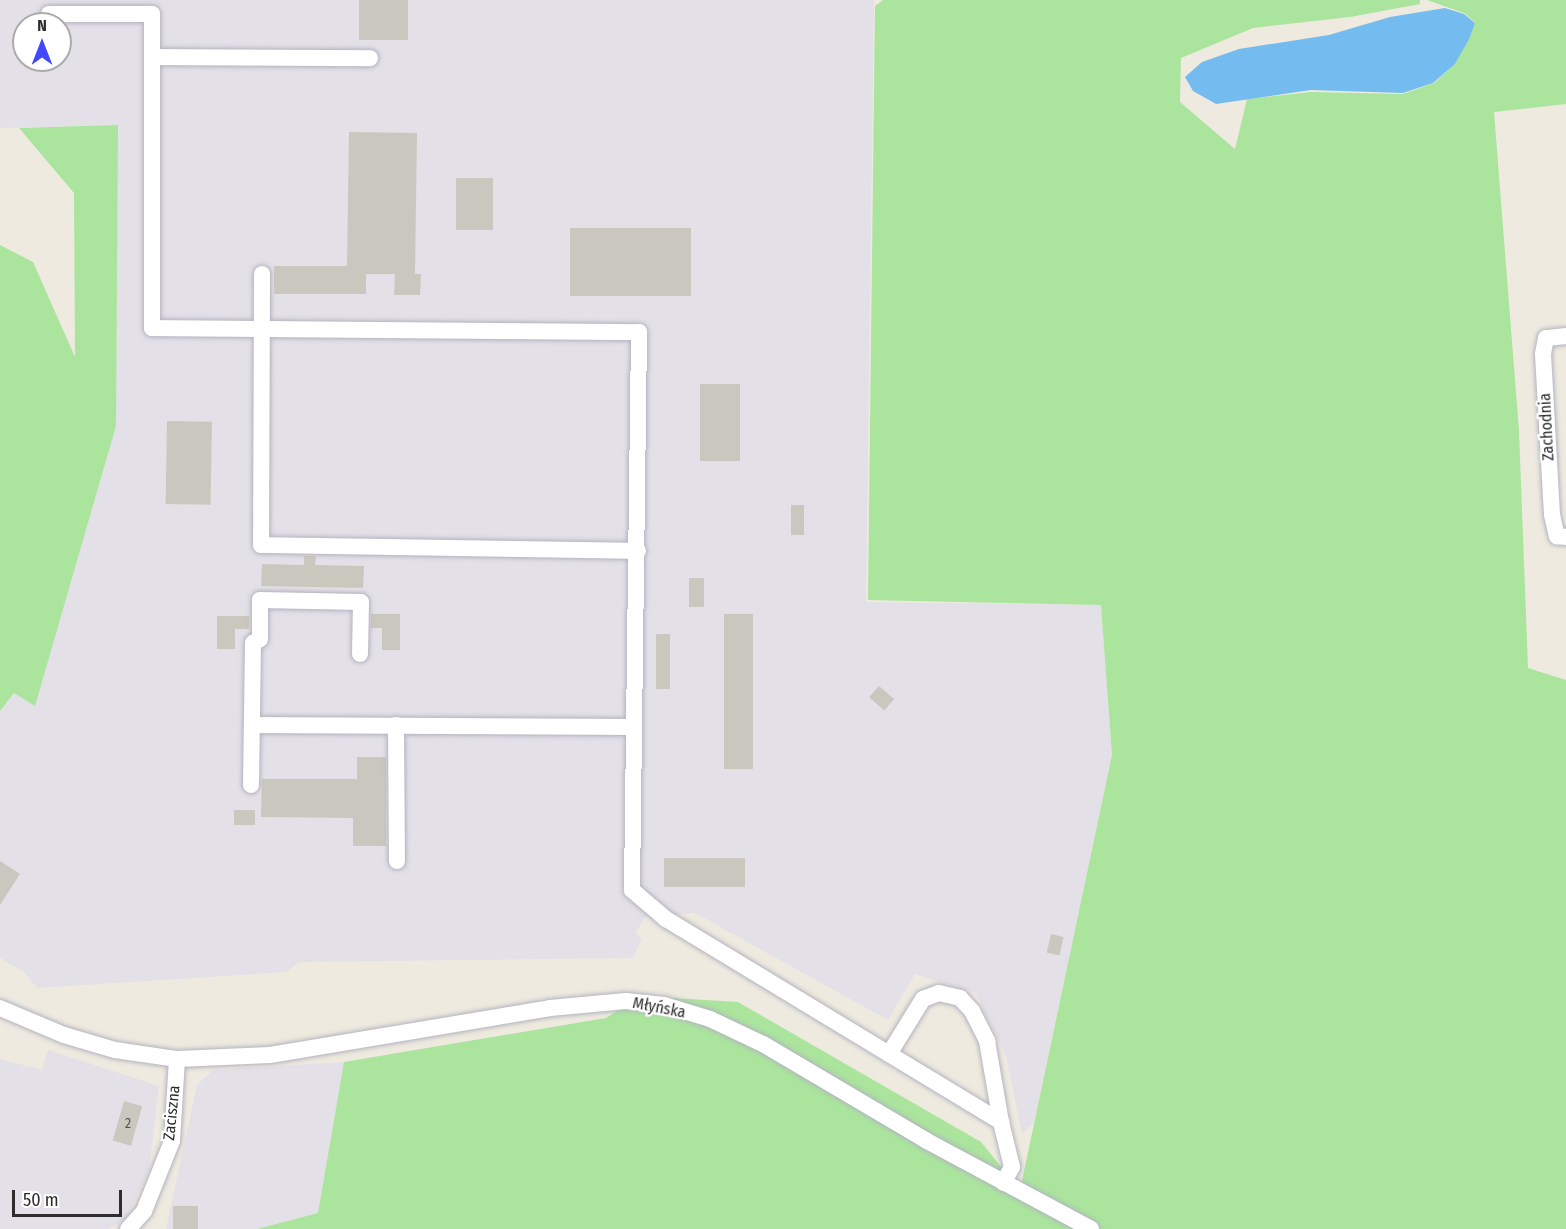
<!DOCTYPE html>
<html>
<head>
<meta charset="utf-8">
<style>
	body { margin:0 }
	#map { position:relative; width:1566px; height:1229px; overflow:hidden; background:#eeeadf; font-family:"Fira Sans Condensed",sans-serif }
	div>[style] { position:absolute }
	.industrial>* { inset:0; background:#e3e0e7 }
	.green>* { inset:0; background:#aae49d }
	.water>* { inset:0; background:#74bcef }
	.building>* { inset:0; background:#cac8be; transform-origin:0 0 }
	.roads { filter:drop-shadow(0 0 2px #b3b3c0) drop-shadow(0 0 2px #b3b3c0) }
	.street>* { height:16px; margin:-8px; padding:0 8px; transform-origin:8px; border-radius:8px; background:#fff }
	span { translate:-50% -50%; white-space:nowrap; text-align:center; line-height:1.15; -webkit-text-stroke:4.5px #fff; paint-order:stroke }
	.number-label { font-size:14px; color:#545451 }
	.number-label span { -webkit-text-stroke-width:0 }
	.street-label { font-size:16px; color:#2d2d2d }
	.north { position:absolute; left:12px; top:12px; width:60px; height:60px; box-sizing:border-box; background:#fff; border:2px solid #ababab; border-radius:50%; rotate:0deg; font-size:16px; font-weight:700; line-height:24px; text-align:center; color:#2d2d2d }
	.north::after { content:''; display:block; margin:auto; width:21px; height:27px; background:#4148f9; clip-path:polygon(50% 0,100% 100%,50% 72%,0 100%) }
	.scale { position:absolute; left:12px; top:1190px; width:110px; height:27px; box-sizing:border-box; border:3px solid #2d2d2d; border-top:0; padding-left:8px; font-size:18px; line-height:21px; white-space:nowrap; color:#2d2d2d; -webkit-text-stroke:4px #fff; paint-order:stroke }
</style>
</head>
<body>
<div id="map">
	<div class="industrial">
		<div style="clip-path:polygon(evenodd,0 0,874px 0,866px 602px,1101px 605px,1112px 755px,1034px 1122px,1022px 1134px,1006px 1056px,976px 993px,915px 974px,888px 1020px,695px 913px,645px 917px,635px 934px,642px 938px,633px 958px,299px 962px,286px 972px,37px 988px,25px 973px,0 958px,0 711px,14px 693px,35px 705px,116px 426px,117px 125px,0 128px,0 0,24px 24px,60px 24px,60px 60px,24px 60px,24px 24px)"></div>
		<div style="clip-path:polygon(48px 1050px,159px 1086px,149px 1169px,126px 1219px,108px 1229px,0 1229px,0 1059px,42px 1070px)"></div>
		<div style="clip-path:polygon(344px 1062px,318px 1213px,257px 1229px,166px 1229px,197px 1085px,213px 1070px)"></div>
	</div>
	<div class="green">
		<div style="clip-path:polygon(883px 0,1420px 0,1420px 4px,1350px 17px,1253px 28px,1181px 58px,1180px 102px,1235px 149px,1247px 99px,1311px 92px,1403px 94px,1434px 83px,1455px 64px,1475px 22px,1464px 13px,1427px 0,1566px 0,1566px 104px,1494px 112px,1519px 431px,1528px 668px,1566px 680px,1566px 1229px,257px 1229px,318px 1213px,344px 1062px,606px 1018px,640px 996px,738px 1002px,981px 1142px,1020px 1190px,1112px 755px,1101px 605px,868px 600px,875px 6px)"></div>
		<div style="clip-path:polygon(118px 125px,116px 426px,35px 706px,14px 693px,0 711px,0 245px,33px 262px,75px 357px,74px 193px,19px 128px)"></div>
	</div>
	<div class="water">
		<div style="clip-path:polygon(1445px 8px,1464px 14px,1475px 23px,1469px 39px,1455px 64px,1433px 83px,1403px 93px,1311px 90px,1216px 104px,1193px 91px,1185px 77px,1202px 62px,1239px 49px,1329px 35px,1390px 17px)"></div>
	</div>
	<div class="building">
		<div style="left:359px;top:0;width:49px;height:40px"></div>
		<div style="clip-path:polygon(349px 132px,417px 133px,415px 274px,421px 274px,420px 295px,394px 295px,395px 274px,366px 274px,366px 294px,274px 294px,274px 266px,347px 266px)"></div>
		<div style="left:456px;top:178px;width:37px;height:52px"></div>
		<div style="left:570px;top:228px;width:121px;height:68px"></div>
		<div style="left:700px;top:384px;width:40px;height:77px"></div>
		<div style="left:167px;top:421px;width:45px;height:83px;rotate:1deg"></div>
		<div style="left:791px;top:505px;width:13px;height:30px"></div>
		<div style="clip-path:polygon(304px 556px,316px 556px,315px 565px,364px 566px,363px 588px,261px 586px,262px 564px,304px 565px)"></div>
		<div style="left:689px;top:578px;width:15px;height:29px"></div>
		<div style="clip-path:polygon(371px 614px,400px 614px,400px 650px,382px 650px,382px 628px,371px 628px)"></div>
		<div style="left:724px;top:614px;width:29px;height:155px"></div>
		<div style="clip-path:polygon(217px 616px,249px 616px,249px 629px,235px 629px,235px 649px,217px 649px)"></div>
		<div style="left:656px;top:634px;width:14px;height:55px"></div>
		<div style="left:879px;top:686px;width:20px;height:15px;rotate:41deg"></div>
		<div style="clip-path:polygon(357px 757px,386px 757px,386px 846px,353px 846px,353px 818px,261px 817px,262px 779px,357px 779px)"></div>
		<div style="left:234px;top:810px;width:21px;height:15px"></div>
		<div style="left:664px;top:858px;width:81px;height:29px"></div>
		<div style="clip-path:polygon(0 861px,20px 874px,0 905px)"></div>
		<div style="left:1051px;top:934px;width:13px;height:19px;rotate:13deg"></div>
		<div style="left:124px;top:1101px;width:19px;height:41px;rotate:16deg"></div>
		<div style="left:173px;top:1206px;width:25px;height:23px"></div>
	</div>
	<div class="roads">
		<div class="street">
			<div style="left:49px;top:14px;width:103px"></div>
			<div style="left:152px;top:14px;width:314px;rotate:90deg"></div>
			<div style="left:152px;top:328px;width:487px;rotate:0.5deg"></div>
			<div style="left:639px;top:332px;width:558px;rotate:90.72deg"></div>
			<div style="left:632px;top:890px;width:45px;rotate:40.5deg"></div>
			<div style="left:666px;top:919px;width:392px;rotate:31.2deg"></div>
			<div style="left:1001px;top:1122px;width:46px;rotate:76.3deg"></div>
			<div style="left:1012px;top:1167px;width:18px;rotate:119deg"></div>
			<div style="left:152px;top:57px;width:218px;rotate:0.3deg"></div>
			<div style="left:262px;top:274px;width:271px;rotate:90.2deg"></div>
			<div style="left:261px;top:545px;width:377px;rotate:0.9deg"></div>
			<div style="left:1566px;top:336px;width:20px;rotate:174deg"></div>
			<div style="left:1546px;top:338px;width:16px;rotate:101deg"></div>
			<div style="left:1543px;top:354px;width:161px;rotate:86.8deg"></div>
			<div style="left:1552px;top:515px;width:22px;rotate:77deg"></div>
			<div style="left:1557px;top:536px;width:9px;rotate:6deg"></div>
			<div style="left:252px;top:725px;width:382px;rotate:0.3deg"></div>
			<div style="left:396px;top:725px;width:136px;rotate:89.6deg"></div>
			<div style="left:251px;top:785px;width:142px;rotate:-89.2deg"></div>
			<div style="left:253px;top:643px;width:8px;rotate:-30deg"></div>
			<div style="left:260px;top:639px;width:39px;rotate:-90deg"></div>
			<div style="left:260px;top:600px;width:101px;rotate:1.1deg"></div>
			<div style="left:361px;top:602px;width:52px;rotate:91.1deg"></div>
			<div style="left:0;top:1008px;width:69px;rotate:22.9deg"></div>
			<div style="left:64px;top:1035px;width:53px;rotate:16.4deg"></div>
			<div style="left:115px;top:1050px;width:63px;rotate:8.3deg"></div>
			<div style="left:177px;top:1059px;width:93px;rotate:-2.5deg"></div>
			<div style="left:270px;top:1055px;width:284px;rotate:-9.5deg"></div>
			<div style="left:550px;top:1008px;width:76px;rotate:-5.3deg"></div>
			<div style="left:626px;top:1001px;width:38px;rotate:6deg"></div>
			<div style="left:664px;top:1005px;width:48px;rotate:16.9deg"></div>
			<div style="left:710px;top:1019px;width:59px;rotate:25.3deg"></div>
			<div style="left:763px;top:1044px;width:191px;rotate:30.6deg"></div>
			<div style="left:927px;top:1141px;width:186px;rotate:28.2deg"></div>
			<div style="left:889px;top:1054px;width:65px;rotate:-58.3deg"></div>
			<div style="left:923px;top:999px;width:17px;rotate:-21deg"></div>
			<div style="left:939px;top:993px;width:22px;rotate:13deg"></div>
			<div style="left:960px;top:998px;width:18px;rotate:47deg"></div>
			<div style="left:972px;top:1011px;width:34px;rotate:63deg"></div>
			<div style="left:987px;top:1041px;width:82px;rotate:80.2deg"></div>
			<div style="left:128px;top:1229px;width:24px;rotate:-48deg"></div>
			<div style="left:144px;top:1211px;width:75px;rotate:-68.2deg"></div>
			<div style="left:172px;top:1141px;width:82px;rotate:-86.5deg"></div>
		</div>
	</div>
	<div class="number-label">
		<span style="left:128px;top:1124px">2</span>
	</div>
	<div class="street-label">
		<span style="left:1547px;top:427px;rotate:-93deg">Zachodnia</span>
		<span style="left:659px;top:1008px;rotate:11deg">Młyńska</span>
		<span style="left:172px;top:1113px;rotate:-84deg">Zaciszna</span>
	</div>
	<div class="north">N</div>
	<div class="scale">50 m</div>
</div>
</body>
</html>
